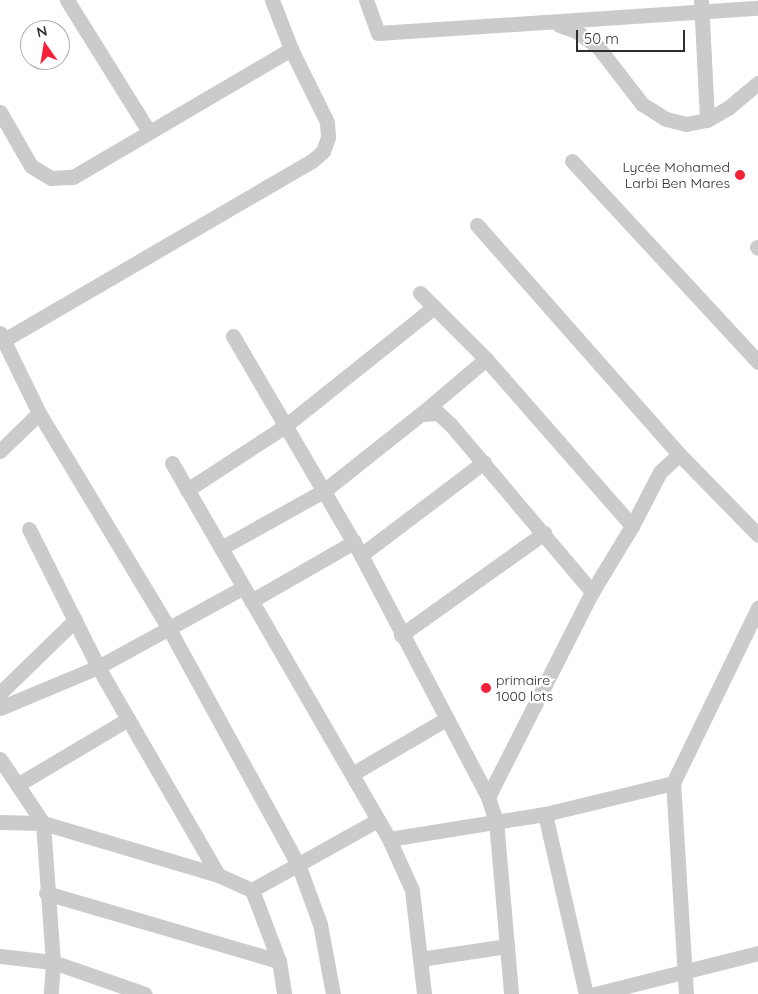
<!DOCTYPE html>
<html>
<head>
<meta charset="utf-8">
<style>
	body { margin:0 }
	#map { position:relative; width:758px; height:994px; overflow:hidden; background:#fff; font-family:Quicksand,sans-serif }
	div>[style] { position:absolute }
	.minor>* { height:15px; margin:-7.5px; padding:0 7.5px; transform-origin:7.5px; border-radius:7.5px; background:#cbcbcb }
	.dots>* { width:14px; height:14px; translate:-50% -50%; box-sizing:border-box; border:2px solid #fff; border-radius:50% }
	span { translate:-50% -50%; white-space:nowrap; text-align:center; line-height:1.15; -webkit-text-stroke:5px #fff; paint-order:stroke }
	.poi-label { font-size:14px; color:#2e2e2e }
	.right { translate:-100% -50%; text-align:right }
	.left { translate:0 -50%; text-align:left }
	.north { position:absolute; left:20px; top:20px; width:50px; height:50px; box-sizing:border-box; background:#fff; border:1px solid #ababab; border-radius:50%; rotate:347deg; font-size:14px; font-weight:700; line-height:20px; text-align:center; color:#2e2e2e }
	.north::after { content:''; display:block; margin:auto; width:18px; height:22px; background:#f42138; clip-path:polygon(50% 0,100% 100%,50% 72%,0 100%) }
	.scale { position:absolute; left:576px; top:30px; width:109px; height:22px; box-sizing:border-box; border:2px solid #2e2e2e; border-top:0; padding-left:6px; font-size:15px; line-height:18px; white-space:nowrap; color:#2e2e2e; -webkit-text-stroke:4px #fff; paint-order:stroke }
</style>
</head>
<body>
<div id="map">
	<div class="minor">
		<div style="left:67px;top:0;width:153px;rotate:58.1deg"></div>
		<div style="left:366px;top:0;width:35px;rotate:70deg"></div>
		<div style="left:378px;top:33px;width:381px;rotate:-3.8deg"></div>
		<div style="left:701px;top:0;width:120px;rotate:87.1deg"></div>
		<div style="left:559px;top:25px;width:18px;rotate:19deg"></div>
		<div style="left:576px;top:31px;width:27px;rotate:36deg"></div>
		<div style="left:598px;top:47px;width:72px;rotate:52.3deg"></div>
		<div style="left:642px;top:104px;width:28px;rotate:32deg"></div>
		<div style="left:666px;top:119px;width:21px;rotate:14deg"></div>
		<div style="left:686px;top:124px;width:21px;rotate:-11deg"></div>
		<div style="left:707px;top:120px;width:24px;rotate:-30deg"></div>
		<div style="left:728px;top:108px;width:39px;rotate:-40deg"></div>
		<div style="left:0;top:112px;width:62px;rotate:60.1deg"></div>
		<div style="left:31px;top:166px;width:23px;rotate:31deg"></div>
		<div style="left:51px;top:178px;width:22px;rotate:-3deg"></div>
		<div style="left:73px;top:177px;width:253px;rotate:-30.4deg"></div>
		<div style="left:572px;top:161px;width:274px;rotate:47.2deg"></div>
		<div style="left:477px;top:225px;width:305px;rotate:48.6deg"></div>
		<div style="left:679px;top:454px;width:113px;rotate:45.7deg"></div>
		<div style="left:757px;top:247px;width:1px;rotate:45deg"></div>
		<div style="left:420px;top:293px;width:93px;rotate:45deg"></div>
		<div style="left:486px;top:359px;width:85px;rotate:139.8deg"></div>
		<div style="left:0;top:333px;width:89px;rotate:64deg"></div>
		<div style="left:39px;top:413px;width:250px;rotate:58.9deg"></div>
		<div style="left:168px;top:627px;width:270px;rotate:61.3deg"></div>
		<div style="left:298px;top:864px;width:64px;rotate:69.9deg"></div>
		<div style="left:320px;top:924px;width:71px;rotate:79.5deg"></div>
		<div style="left:233px;top:336px;width:254px;rotate:59.7deg"></div>
		<div style="left:361px;top:555px;width:273px;rotate:62.3deg"></div>
		<div style="left:488px;top:797px;width:25px;rotate:72deg"></div>
		<div style="left:496px;top:821px;width:174px;rotate:85deg"></div>
		<div style="left:4px;top:340px;width:356px;rotate:-30.2deg"></div>
		<div style="left:312px;top:161px;width:15px;rotate:-42deg"></div>
		<div style="left:323px;top:151px;width:15px;rotate:-70deg"></div>
		<div style="left:328px;top:137px;width:15px;rotate:-94deg"></div>
		<div style="left:327px;top:122px;width:81px;rotate:-116.3deg"></div>
		<div style="left:291px;top:49px;width:53px;rotate:-111.2deg"></div>
		<div style="left:486px;top:359px;width:222px;rotate:48.8deg"></div>
		<div style="left:0;top:451px;width:54px;rotate:-44.3deg"></div>
		<div style="left:172px;top:463px;width:434px;rotate:60deg"></div>
		<div style="left:389px;top:839px;width:56px;rotate:65.7deg"></div>
		<div style="left:412px;top:890px;width:105px;rotate:83.4deg"></div>
		<div style="left:187px;top:490px;width:117px;rotate:-33.1deg"></div>
		<div style="left:285px;top:426px;width:191px;rotate:-38.6deg"></div>
		<div style="left:29px;top:529px;width:154px;rotate:63.4deg"></div>
		<div style="left:98px;top:667px;width:240px;rotate:60deg"></div>
		<div style="left:221px;top:548px;width:119px;rotate:-29.1deg"></div>
		<div style="left:325px;top:490px;width:122px;rotate:-38.4deg"></div>
		<div style="left:421px;top:414px;width:17px;rotate:-3deg"></div>
		<div style="left:438px;top:413px;width:18px;rotate:43deg"></div>
		<div style="left:451px;top:425px;width:219px;rotate:49.8deg"></div>
		<div style="left:361px;top:555px;width:154px;rotate:-37.1deg"></div>
		<div style="left:251px;top:601px;width:119px;rotate:-29.8deg"></div>
		<div style="left:401px;top:635px;width:176px;rotate:-35.5deg"></div>
		<div style="left:0;top:693px;width:105px;rotate:-44.2deg"></div>
		<div style="left:0;top:708px;width:106px;rotate:-22.7deg"></div>
		<div style="left:98px;top:667px;width:166px;rotate:-28.7deg"></div>
		<div style="left:0;top:759px;width:77px;rotate:56.1deg"></div>
		<div style="left:43px;top:823px;width:139px;rotate:85.9deg"></div>
		<div style="left:53px;top:962px;width:32px;rotate:94deg"></div>
		<div style="left:352px;top:774px;width:109px;rotate:-30.3deg"></div>
		<div style="left:17px;top:785px;width:129px;rotate:-30.7deg"></div>
		<div style="left:488px;top:797px;width:230px;rotate:-63.1deg"></div>
		<div style="left:592px;top:592px;width:77px;rotate:-58.8deg"></div>
		<div style="left:632px;top:526px;width:61px;rotate:-62.6deg"></div>
		<div style="left:660px;top:472px;width:26px;rotate:-43deg"></div>
		<div style="left:545px;top:814px;width:185px;rotate:77.2deg"></div>
		<div style="left:0;top:822px;width:43px;rotate:1.3deg"></div>
		<div style="left:43px;top:823px;width:183px;rotate:16.5deg"></div>
		<div style="left:218px;top:875px;width:37px;rotate:24deg"></div>
		<div style="left:252px;top:890px;width:76px;rotate:69.2deg"></div>
		<div style="left:279px;top:961px;width:33px;rotate:81deg"></div>
		<div style="left:389px;top:839px;width:158px;rotate:-9.1deg"></div>
		<div style="left:545px;top:814px;width:132px;rotate:-13.6deg"></div>
		<div style="left:252px;top:890px;width:144px;rotate:-29.1deg"></div>
		<div style="left:46px;top:893px;width:243px;rotate:16.3deg"></div>
		<div style="left:0;top:956px;width:53px;rotate:6.5deg"></div>
		<div style="left:53px;top:962px;width:97px;rotate:19.2deg"></div>
		<div style="left:420px;top:959px;width:88px;rotate:-8.5deg"></div>
		<div style="left:595px;top:994px;width:168px;rotate:-14.1deg"></div>
		<div style="left:686px;top:994px;width:211px;rotate:-93.5deg"></div>
		<div style="left:673px;top:783px;width:195px;rotate:-64.1deg"></div>
	</div>
	<div class="dots">
		<div style="left:740px;top:175px;background:#f42138"></div>
		<div style="left:486px;top:688px;background:#f42138"></div>
	</div>
	<div class="poi-label">
		<span class="right" style="left:730px;top:175px">Lycée Mohamed<br>Larbi Ben Mares</span>
		<span class="left" style="left:496px;top:688px">primaire<br>1000 lots</span>
	</div>
	<div class="north">N</div>
	<div class="scale">50 m</div>
</div>
</body>
</html>
